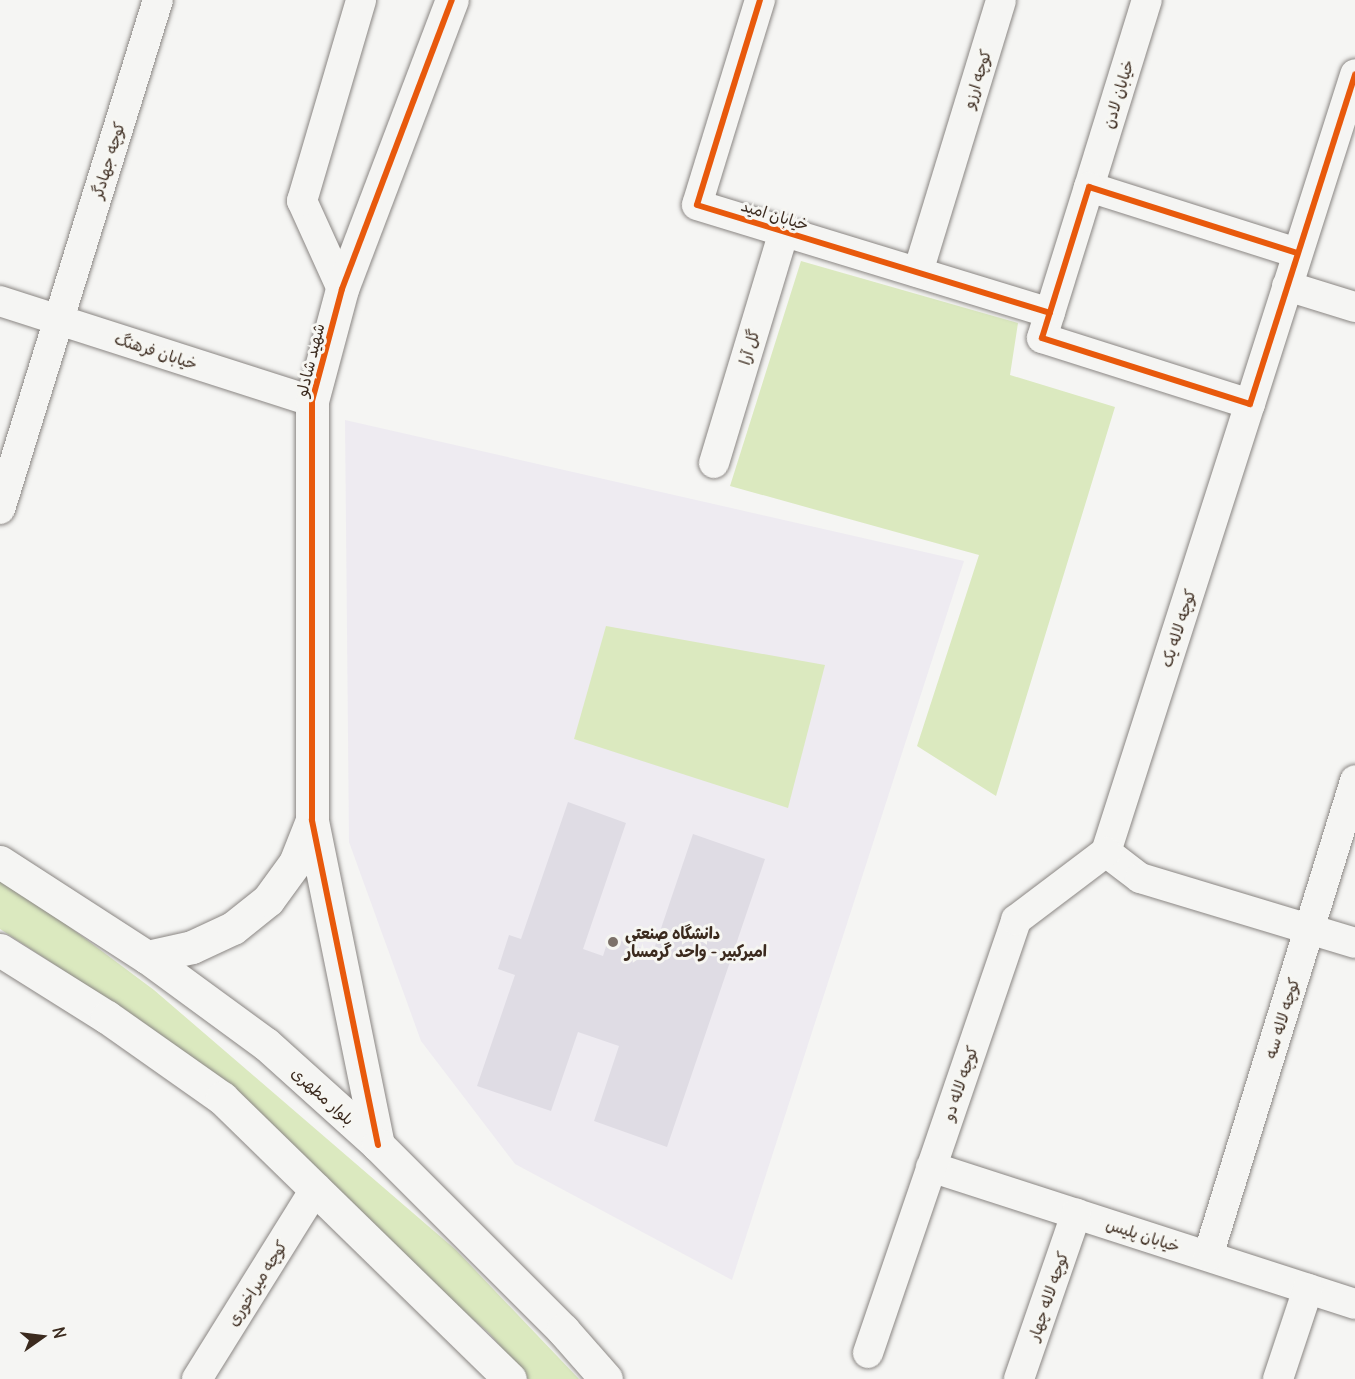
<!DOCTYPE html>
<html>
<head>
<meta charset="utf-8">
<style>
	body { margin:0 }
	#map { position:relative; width:1355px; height:1379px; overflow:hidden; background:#f5f5f3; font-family:Delius,"Playpen Sans Arabic",sans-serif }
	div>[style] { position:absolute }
	.built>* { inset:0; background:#eeebf1 }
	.green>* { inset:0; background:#dbe9bf }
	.building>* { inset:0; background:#dfdce4 }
	.roads { filter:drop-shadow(0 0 2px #8a8683) drop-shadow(0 0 2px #8a8683) }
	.minor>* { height:30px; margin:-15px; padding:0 15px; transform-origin:15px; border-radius:15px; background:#f5f5f3 }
	.tertiary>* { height:33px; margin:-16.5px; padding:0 16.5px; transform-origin:16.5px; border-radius:16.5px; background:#f5f5f3 }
	.secondary>* { height:33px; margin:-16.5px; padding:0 16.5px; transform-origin:16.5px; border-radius:16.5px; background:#f5f5f3 }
	.cycleway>* { height:6px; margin:-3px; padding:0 3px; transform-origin:3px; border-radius:3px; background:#e8590c }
	.dots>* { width:16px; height:16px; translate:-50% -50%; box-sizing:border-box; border:3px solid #f6f6f2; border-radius:50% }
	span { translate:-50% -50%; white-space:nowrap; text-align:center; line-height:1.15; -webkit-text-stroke:6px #f6f6f2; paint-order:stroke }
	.street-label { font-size:16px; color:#3b2a1e }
	.poi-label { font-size:16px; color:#3b2a1e; font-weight:700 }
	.left { translate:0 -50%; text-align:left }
	.north { position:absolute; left:12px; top:1307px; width:60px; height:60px; -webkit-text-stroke:4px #f6f6f2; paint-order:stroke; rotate:76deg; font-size:16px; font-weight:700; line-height:24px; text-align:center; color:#3b2a1e }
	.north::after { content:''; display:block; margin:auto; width:21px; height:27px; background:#3b2a1e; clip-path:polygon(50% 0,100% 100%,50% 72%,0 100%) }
</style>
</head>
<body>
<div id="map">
	<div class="built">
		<div style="clip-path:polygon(345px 420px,964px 561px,732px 1280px,515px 1164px,421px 1041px,349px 842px)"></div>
	</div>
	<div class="green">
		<div style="clip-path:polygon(801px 261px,1018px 323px,1010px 375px,1115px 407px,996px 796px,917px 746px,979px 555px,730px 486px)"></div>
		<div style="clip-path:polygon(606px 626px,825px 665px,788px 808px,574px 739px)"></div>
		<div style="clip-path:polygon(0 875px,154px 990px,456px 1250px,579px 1379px,528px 1379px,489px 1333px,66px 972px,0 929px)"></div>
	</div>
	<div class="building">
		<div style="clip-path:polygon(568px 802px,626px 823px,583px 949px,603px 956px,609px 937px,653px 952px,693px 834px,765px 859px,667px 1147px,594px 1121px,619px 1046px,578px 1032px,551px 1111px,477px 1086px,515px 975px,498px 969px,509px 935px,521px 939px)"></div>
	</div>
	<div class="roads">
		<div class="minor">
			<div style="left:760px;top:0;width:214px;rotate:107.1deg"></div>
			<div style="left:697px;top:205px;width:369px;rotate:17deg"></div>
			<div style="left:1089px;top:187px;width:196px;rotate:-72.8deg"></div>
			<div style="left:1297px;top:253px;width:218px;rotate:-162.4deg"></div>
			<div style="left:1089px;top:187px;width:158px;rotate:107.3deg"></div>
			<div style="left:1042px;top:338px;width:218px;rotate:17.6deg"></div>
			<div style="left:1250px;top:404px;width:346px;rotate:-72.3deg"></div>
			<div style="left:918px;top:272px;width:284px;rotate:-73deg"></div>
			<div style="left:1287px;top:286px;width:71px;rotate:17.2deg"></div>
			<div style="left:342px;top:289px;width:97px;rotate:-114.4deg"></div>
			<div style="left:302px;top:201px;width:209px;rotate:-73.6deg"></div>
			<div style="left:0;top:301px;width:328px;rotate:17.8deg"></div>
			<div style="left:714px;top:463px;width:242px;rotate:-73.2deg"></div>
			<div style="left:0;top:509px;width:533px;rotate:-72.76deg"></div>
			<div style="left:1106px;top:852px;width:471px;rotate:-72.2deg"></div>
			<div style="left:1106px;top:852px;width:43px;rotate:37.4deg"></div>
			<div style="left:1140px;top:878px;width:225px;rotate:16.8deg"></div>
			<div style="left:931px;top:1167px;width:446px;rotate:17.9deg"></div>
			<div style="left:1208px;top:1256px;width:498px;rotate:-72.8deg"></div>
			<div style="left:868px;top:1353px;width:458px;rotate:-71.1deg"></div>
			<div style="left:1016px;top:920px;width:113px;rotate:-37.1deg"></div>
			<div style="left:197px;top:1379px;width:225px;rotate:-58.1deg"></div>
			<div style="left:1019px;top:1379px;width:175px;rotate:-70.9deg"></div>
			<div style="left:1278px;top:1379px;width:95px;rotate:-71.6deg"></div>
		</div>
		<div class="tertiary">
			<div style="left:147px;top:957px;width:46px;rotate:-12.5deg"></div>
			<div style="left:192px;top:947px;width:45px;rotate:-24.9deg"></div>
			<div style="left:233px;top:928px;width:45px;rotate:-38.7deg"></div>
			<div style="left:268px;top:900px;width:46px;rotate:-53.9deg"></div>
			<div style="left:295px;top:863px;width:46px;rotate:-68.4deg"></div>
			<div style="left:378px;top:1145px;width:332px;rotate:-101.5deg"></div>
			<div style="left:312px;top:820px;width:419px;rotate:-90deg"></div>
			<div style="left:312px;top:401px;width:116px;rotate:-75deg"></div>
			<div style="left:342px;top:289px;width:309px;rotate:-69.2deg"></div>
		</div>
		<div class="secondary">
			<div style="left:0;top:862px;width:175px;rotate:32.9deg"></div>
			<div style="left:147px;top:957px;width:147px;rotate:36.2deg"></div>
			<div style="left:266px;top:1044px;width:151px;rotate:42deg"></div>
			<div style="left:378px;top:1145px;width:262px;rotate:45deg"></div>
			<div style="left:563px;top:1330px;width:65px;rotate:48.7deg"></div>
			<div style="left:0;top:950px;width:126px;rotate:32.1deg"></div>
			<div style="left:107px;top:1017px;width:141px;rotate:35.2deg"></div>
			<div style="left:222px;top:1098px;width:402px;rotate:44.3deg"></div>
		</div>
	</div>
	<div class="cycleway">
		<div style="left:760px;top:0;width:214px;rotate:107.1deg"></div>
		<div style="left:697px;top:205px;width:369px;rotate:17deg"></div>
		<div style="left:1297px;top:253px;width:218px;rotate:-162.4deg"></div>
		<div style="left:1089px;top:187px;width:158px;rotate:107.3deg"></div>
		<div style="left:1042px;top:338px;width:218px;rotate:17.6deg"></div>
		<div style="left:1250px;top:404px;width:346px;rotate:-72.3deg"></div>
		<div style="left:378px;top:1145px;width:332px;rotate:-101.5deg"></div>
		<div style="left:312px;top:820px;width:419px;rotate:-90deg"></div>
		<div style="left:312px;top:401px;width:116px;rotate:-75deg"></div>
		<div style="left:342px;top:289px;width:309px;rotate:-69.2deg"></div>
	</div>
	<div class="dots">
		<div style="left:613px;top:942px;background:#7c7169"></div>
	</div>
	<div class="street-label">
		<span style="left:977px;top:79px;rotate:-73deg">کوچه ارزو</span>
		<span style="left:1118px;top:94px;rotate:-73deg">خیابان لادن</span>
		<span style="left:108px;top:160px;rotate:-73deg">کوچه جهادگر</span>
		<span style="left:775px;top:215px;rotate:17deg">خیابان امید</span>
		<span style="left:749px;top:347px;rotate:-73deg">گل آرا</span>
		<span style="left:156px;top:351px;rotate:18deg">خیابان فرهنگ</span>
		<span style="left:310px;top:360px;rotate:-76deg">شهید شادلو</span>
		<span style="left:1178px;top:628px;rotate:-72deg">کوچه لاله یک</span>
		<span style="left:1282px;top:1018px;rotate:-73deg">کوچه لاله سه</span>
		<span style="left:960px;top:1083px;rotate:-71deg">کوچه لاله دو</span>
		<span style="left:323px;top:1096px;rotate:42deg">بلوار مطهری</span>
		<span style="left:1143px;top:1235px;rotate:18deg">خیابان پلیس</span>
		<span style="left:257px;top:1283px;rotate:-58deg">کوچه میراخوری</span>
		<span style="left:1048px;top:1296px;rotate:-71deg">کوچه لاله چهار</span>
	</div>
	<div class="poi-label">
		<span class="left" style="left:625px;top:942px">دانشگاه صنعتی<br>امیرکبیر - واحد گرمسار</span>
	</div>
	<div class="north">N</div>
</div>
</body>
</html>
